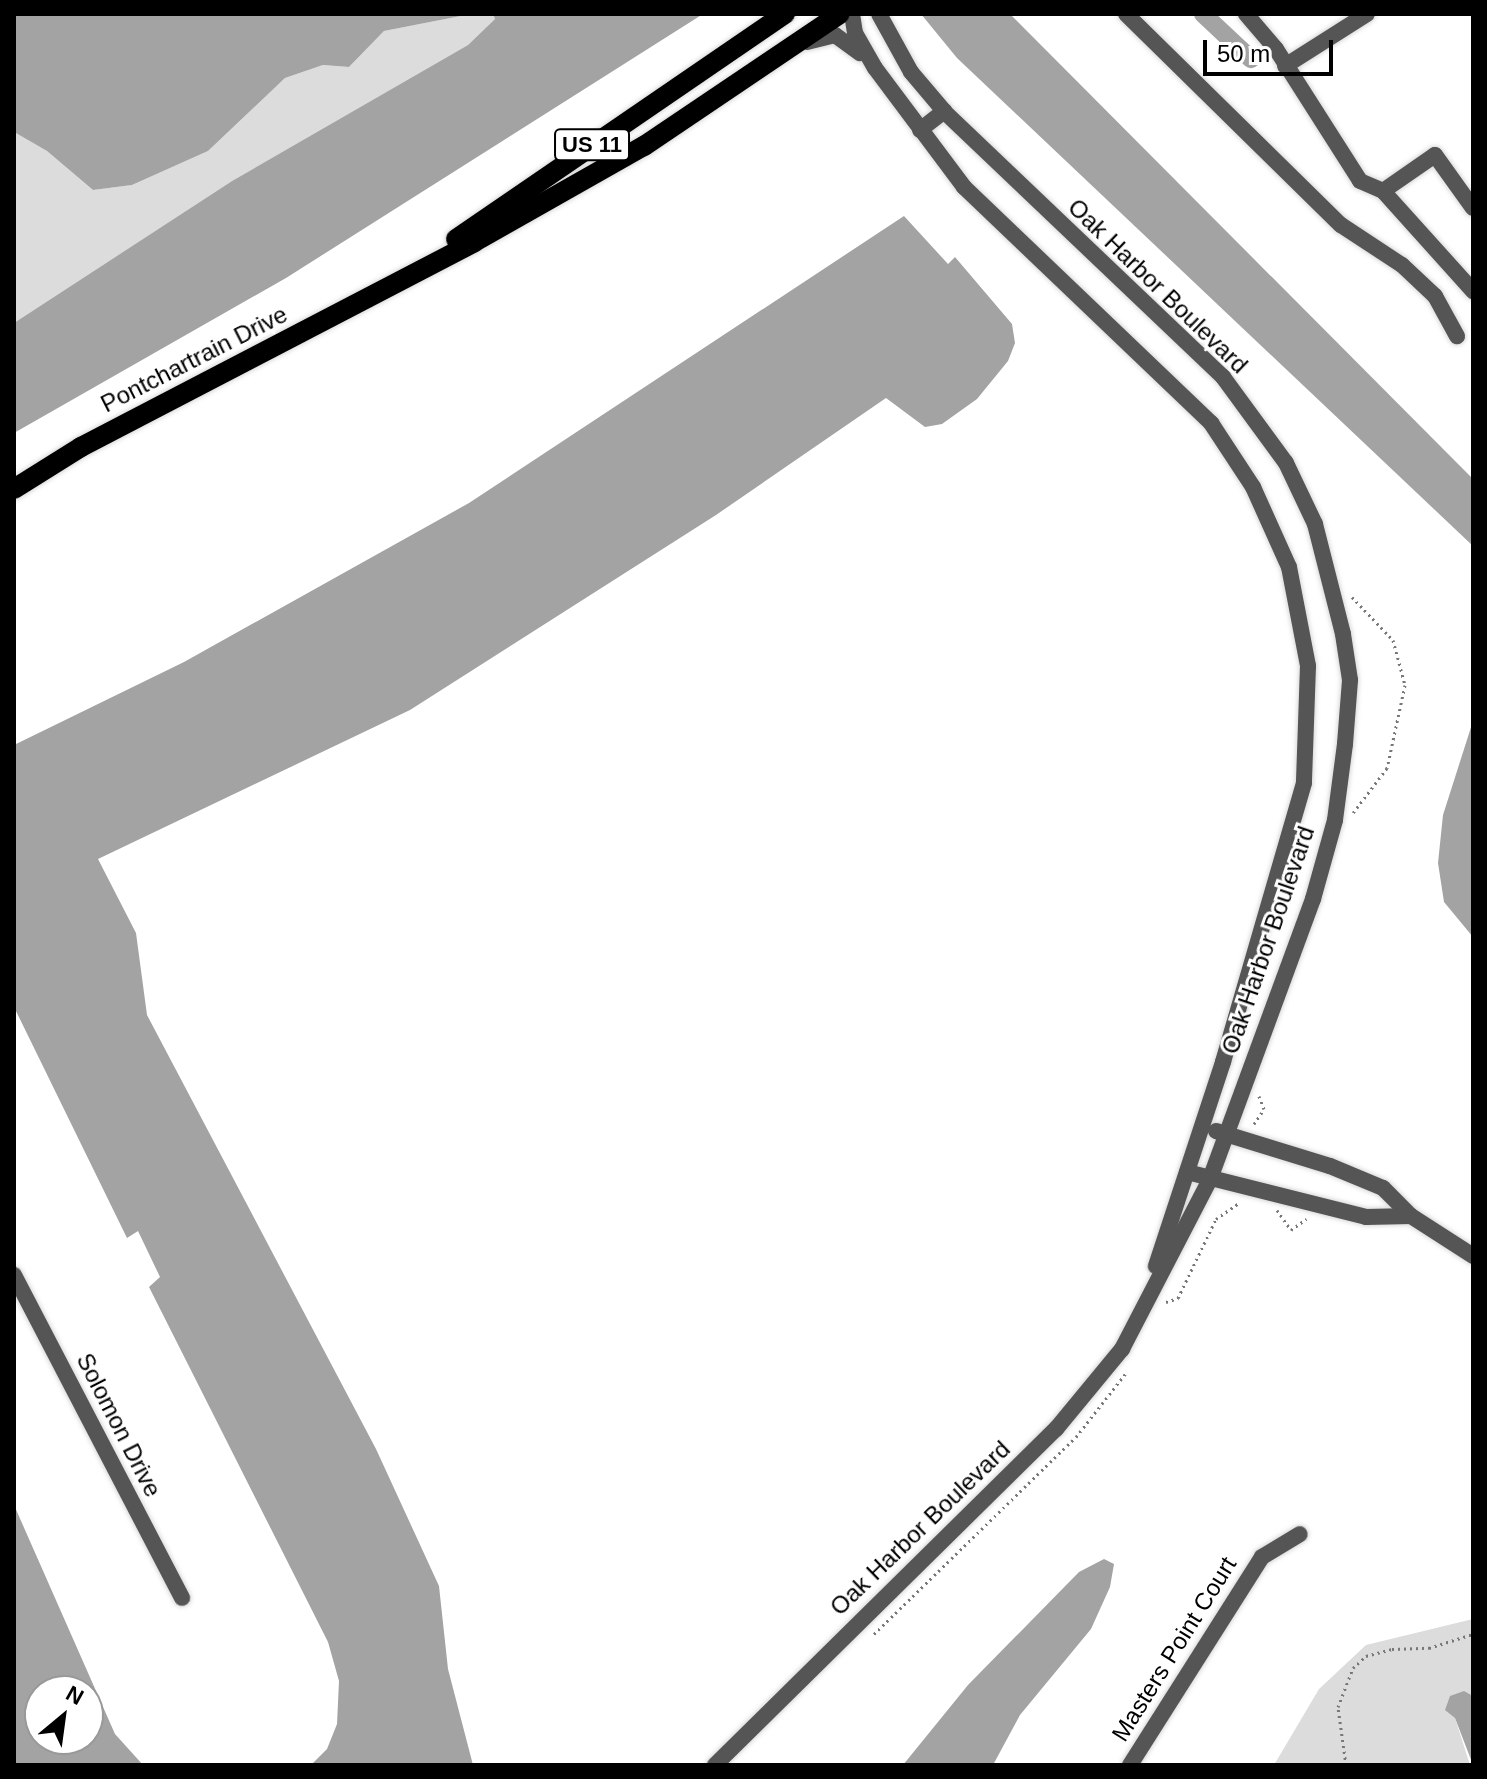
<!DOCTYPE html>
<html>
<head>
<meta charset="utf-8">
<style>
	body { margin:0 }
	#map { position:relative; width:1487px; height:1779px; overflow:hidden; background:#fff; font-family:Helvetica,sans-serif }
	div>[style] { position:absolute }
	.green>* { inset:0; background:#dcdcdc }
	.water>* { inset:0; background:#a3a3a3 }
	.canal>* { height:18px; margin:-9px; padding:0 9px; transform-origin:9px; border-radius:9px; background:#a3a3a3 }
	.path>* { height:3px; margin-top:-1.5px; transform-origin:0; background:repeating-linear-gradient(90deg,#777 0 2px,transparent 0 6px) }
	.roads { filter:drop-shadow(0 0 2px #dbdbdb) drop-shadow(0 0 2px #dbdbdb) }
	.minor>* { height:16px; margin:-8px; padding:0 8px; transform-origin:8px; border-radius:8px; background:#555 }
	.major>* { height:20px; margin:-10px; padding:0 10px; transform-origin:10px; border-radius:10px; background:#000 }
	span { translate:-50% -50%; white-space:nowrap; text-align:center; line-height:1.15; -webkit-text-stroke:6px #fff; paint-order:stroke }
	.shield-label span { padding:2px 6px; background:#fff; border:2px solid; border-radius:6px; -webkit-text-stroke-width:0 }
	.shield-label { font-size:22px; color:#000; font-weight:700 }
	.street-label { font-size:24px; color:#000 }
	.frame { position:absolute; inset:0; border:16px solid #000; pointer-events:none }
	.north { position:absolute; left:24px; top:1675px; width:80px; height:80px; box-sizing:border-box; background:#fff; border:2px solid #999; border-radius:50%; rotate:29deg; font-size:22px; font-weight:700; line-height:32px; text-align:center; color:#000 }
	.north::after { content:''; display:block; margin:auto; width:28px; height:36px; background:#000; clip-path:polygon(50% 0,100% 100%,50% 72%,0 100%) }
	.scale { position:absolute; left:1203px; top:40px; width:130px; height:36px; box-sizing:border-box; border:4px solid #000; border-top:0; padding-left:10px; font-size:24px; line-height:28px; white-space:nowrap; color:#000; -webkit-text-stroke:6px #fff; paint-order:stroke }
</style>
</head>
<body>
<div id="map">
	<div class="green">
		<div style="clip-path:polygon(471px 14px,493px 14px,495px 19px,468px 45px,232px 181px,14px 323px,14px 132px,47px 151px,93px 190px,132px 185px,208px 151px,285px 78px,323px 65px,349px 67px,384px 31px)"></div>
		<div style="clip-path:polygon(1473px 1619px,1473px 1696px,1464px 1692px,1455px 1718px,1470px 1765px,1274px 1765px,1319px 1689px,1366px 1645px)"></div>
	</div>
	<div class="water">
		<div style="clip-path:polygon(14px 14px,471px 14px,384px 31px,349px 67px,323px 65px,285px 78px,208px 151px,132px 185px,93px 190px,47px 151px,14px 132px)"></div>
		<div style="clip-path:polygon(493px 14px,703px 14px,286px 278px,14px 433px,14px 323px,232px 181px,468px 45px,495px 19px)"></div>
		<div style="clip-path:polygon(921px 14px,1010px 14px,1473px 479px,1473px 546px,957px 58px)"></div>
		<div style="clip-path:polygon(904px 216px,948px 264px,955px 257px,1012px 324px,1015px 343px,1008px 361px,977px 399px,942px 424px,925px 427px,886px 398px,716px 515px,410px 710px,98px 859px,136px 933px,147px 1015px,376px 1449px,439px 1586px,448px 1669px,473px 1765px,311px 1765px,327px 1749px,337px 1724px,339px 1681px,328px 1642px,149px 1287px,160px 1277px,138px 1231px,127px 1238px,14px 1007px,14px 745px,184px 662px,469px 503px)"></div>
		<div style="clip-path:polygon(1473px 721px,1473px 937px,1444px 902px,1438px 863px,1443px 815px)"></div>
		<div style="clip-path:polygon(evenodd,14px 1505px,115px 1734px,143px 1765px,14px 1765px,14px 1505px,88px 1691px,88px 1739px,40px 1739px,40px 1691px,88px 1691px)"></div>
		<div style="clip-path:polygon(1104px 1559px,1114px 1564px,1110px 1587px,1091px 1629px,1020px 1715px,993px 1765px,903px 1765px,968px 1685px,1079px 1572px)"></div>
		<div style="clip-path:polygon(1464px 1691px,1473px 1696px,1473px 1765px,1455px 1718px,1445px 1710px,1450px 1696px)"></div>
	</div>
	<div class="canal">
		<div style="left:1203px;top:14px;width:66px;rotate:43.2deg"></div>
	</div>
	<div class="path">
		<div style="left:1352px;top:597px;width:59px;rotate:46.4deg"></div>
		<div style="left:1393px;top:640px;width:47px;rotate:75.1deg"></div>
		<div style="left:1405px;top:685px;width:85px;rotate:102.2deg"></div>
		<div style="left:1387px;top:768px;width:56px;rotate:127.1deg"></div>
		<div style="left:1254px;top:1124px;width:18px;rotate:-56deg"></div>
		<div style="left:1264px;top:1109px;width:14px;rotate:-111deg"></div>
		<div style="left:1277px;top:1210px;width:24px;rotate:55deg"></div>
		<div style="left:1291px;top:1230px;width:19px;rotate:-36deg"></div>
		<div style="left:1166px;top:1302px;width:13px;rotate:-18deg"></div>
		<div style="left:1178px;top:1298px;width:88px;rotate:-64.3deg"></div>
		<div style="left:1216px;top:1219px;width:28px;rotate:-35deg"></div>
		<div style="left:874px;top:1634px;width:282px;rotate:-44.3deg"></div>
		<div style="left:1076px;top:1437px;width:81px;rotate:-52deg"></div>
		<div style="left:1346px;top:1765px;width:59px;rotate:-97.9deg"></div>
		<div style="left:1338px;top:1707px;width:42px;rotate:-69deg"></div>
		<div style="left:1353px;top:1668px;width:18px;rotate:-43deg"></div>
		<div style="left:1366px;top:1656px;width:27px;rotate:-15deg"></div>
		<div style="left:1392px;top:1649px;width:37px;rotate:-2deg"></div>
		<div style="left:1429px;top:1648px;width:46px;rotate:-17.7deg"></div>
	</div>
	<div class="roads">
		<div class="minor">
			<div style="left:852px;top:14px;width:19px;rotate:81deg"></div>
			<div style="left:855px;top:33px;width:40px;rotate:60.3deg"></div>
			<div style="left:875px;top:68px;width:149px;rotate:53.2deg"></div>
			<div style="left:964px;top:187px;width:342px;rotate:43.7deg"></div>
			<div style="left:1211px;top:423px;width:77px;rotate:56.7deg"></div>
			<div style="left:1253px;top:487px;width:88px;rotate:65.8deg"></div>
			<div style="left:1289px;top:567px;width:101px;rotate:79.1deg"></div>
			<div style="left:1308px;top:666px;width:117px;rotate:92deg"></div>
			<div style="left:1304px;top:783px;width:291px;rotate:106.2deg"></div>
			<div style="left:1223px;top:1062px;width:215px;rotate:108.2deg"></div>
			<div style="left:1126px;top:14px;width:301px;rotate:44.5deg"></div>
			<div style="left:1341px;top:225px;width:73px;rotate:33.3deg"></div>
			<div style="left:1402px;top:265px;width:45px;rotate:43.2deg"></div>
			<div style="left:1435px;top:296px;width:46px;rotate:61.2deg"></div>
			<div style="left:1246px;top:14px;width:46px;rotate:49.4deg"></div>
			<div style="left:1276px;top:49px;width:156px;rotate:57.5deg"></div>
			<div style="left:1360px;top:181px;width:25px;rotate:23deg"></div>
			<div style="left:1383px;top:191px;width:135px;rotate:48deg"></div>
			<div style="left:807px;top:42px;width:29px;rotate:-14deg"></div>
			<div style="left:835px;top:35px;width:31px;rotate:36deg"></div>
			<div style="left:1285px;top:66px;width:97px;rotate:-32.4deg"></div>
			<div style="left:920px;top:130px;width:31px;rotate:-38deg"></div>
			<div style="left:1383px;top:191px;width:63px;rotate:-34.7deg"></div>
			<div style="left:1435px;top:155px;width:65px;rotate:54.4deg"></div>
			<div style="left:1216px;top:1131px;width:119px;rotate:17.1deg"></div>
			<div style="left:1330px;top:1166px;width:57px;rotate:22.5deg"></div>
			<div style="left:1383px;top:1188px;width:40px;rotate:45deg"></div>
			<div style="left:1411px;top:1216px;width:74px;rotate:32.8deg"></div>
			<div style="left:1187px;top:1172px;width:185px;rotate:14.1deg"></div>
			<div style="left:1366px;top:1217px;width:45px;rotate:-1.3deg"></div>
			<div style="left:14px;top:1275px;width:364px;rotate:62.5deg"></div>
			<div style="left:715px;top:1765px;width:479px;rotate:-44.6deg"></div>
			<div style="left:1056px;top:1429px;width:104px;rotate:-50.5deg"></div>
			<div style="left:1122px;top:1349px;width:191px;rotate:-62.6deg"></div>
			<div style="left:1210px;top:1179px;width:298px;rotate:-69.8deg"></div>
			<div style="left:1313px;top:899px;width:82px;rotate:-74.4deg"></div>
			<div style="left:1335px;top:820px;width:77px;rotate:-82.5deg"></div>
			<div style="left:1345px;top:744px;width:64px;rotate:-85.5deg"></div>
			<div style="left:1350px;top:680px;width:47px;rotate:-98.7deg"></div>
			<div style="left:1343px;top:634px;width:114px;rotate:-104.3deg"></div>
			<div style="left:1315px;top:524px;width:68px;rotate:-115.4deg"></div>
			<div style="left:1286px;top:463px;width:107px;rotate:-126.2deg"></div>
			<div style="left:1223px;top:377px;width:385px;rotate:-136.4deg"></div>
			<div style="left:944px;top:111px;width:51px;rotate:-130.2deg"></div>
			<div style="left:911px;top:72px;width:66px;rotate:-118.9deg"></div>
			<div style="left:1130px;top:1765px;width:246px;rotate:-57.6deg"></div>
			<div style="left:1262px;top:1557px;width:44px;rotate:-31.2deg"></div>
		</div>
		<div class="major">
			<div style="left:456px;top:239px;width:399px;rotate:-34.4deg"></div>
			<div style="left:14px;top:489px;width:79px;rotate:-32.1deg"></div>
			<div style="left:81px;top:447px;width:443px;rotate:-27.5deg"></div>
			<div style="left:474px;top:242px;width:195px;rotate:-29.5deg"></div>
			<div style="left:644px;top:146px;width:236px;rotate:-34deg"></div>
		</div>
	</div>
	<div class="shield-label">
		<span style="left:592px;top:145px">US 11</span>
	</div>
	<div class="street-label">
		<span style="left:1158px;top:286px;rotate:44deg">Oak Harbor Boulevard</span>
		<span style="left:194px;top:359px;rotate:-27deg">Pontchartrain Drive</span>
		<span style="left:1268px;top:940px;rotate:-71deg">Oak Harbor Boulevard</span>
		<span style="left:119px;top:1425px;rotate:63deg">Solomon Drive</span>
		<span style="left:920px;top:1528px;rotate:-44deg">Oak Harbor Boulevard</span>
		<span style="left:1174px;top:1649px;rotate:-58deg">Masters Point Court</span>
	</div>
	<div class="frame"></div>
	<div class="north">N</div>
	<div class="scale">50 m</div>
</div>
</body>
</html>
